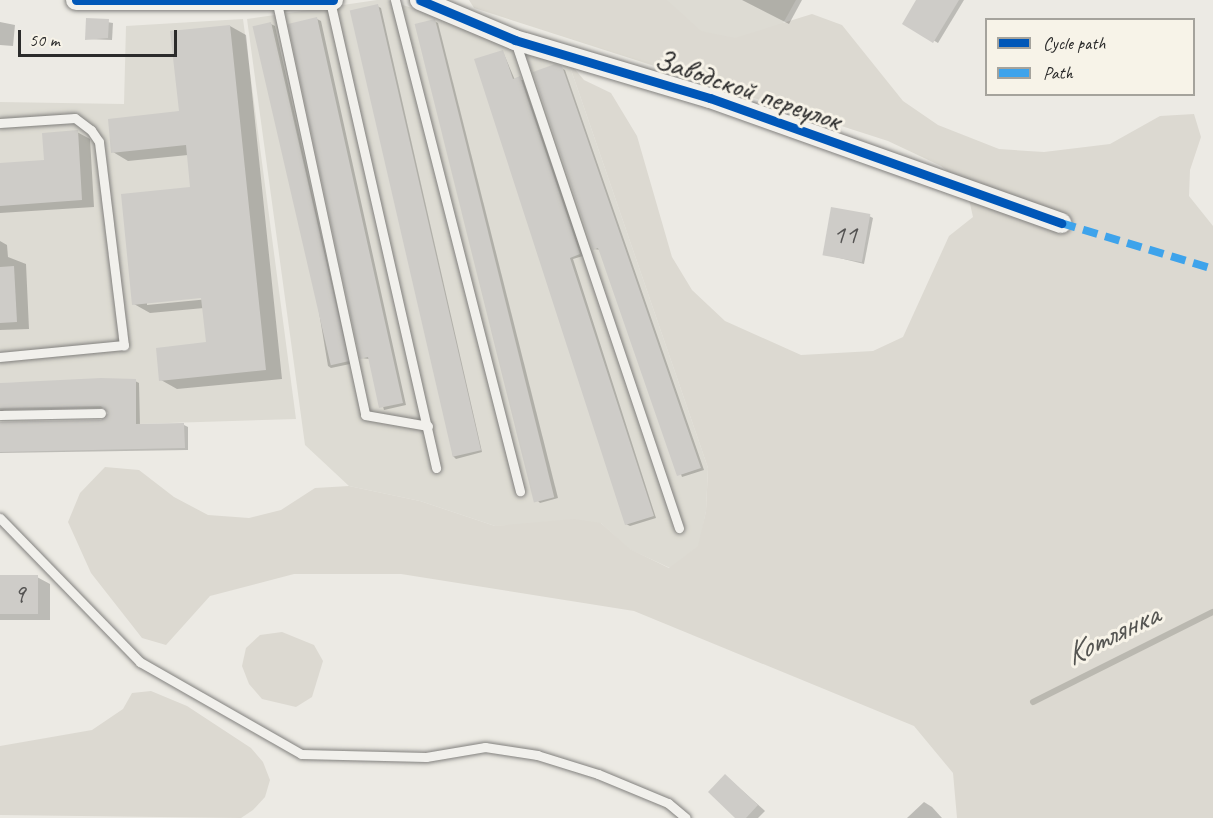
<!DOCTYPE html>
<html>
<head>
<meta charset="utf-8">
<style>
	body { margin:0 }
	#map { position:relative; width:1213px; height:818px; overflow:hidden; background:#eceae4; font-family:Caveat,sans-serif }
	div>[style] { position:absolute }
	.built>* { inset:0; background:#dddbd3 }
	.green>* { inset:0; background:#dcd9d1 }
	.shadow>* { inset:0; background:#0003 }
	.stream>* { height:6px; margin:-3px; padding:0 3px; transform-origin:3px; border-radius:3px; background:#bab8b0 }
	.building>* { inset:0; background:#ceccc8; transform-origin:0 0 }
	.roads { filter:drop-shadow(0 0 2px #82817e) drop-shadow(0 0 2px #82817e) }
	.service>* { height:9px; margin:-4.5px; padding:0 4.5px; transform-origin:4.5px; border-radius:4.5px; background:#f1f0ec }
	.minor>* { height:20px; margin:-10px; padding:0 10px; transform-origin:10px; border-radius:10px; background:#f1f0ec }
	.quiet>* { height:8px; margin-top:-4px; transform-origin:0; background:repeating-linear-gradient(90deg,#3ea3eb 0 15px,transparent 0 23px) }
	.cycleway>* { height:9px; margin:-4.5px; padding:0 4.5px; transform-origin:4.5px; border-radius:4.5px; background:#0057b8 }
	span { translate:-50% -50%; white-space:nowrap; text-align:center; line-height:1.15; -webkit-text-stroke:6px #f7f3e8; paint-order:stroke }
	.number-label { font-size:27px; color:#545352 }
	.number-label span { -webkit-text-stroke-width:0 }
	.street-label { font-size:30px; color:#2b2b2b }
	.water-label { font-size:32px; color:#555552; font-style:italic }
	.legend { position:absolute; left:985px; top:18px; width:210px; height:78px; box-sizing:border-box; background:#f7f3e8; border:2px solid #a5a39c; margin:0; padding:8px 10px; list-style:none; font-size:18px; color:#2b2b2b }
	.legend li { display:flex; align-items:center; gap:12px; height:30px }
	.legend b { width:30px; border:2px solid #a5a39c }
	.scale { position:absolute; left:18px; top:30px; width:159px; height:27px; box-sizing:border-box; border:3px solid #2b2b2b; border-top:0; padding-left:8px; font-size:18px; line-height:21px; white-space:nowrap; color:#2b2b2b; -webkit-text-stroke:4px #f7f3e8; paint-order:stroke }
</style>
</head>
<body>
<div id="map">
	<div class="built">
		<div style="clip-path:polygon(377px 0,388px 0,568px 61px,708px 468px,706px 511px,699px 546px,670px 568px,629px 549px,601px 523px,495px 526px,420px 501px,349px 486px,305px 445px,247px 19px)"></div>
		<div style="clip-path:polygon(550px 0,796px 0,751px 81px)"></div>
		<div style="clip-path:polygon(243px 19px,296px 419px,136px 424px,136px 380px,0 383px,0 102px,124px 104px,126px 26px)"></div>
	</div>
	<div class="green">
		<div style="clip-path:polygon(469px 0,667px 0,701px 31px,735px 38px,812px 14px,842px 25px,903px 101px,938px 125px,999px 149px,1044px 152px,1110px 144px,1160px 116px,1194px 114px,1201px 137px,1190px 170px,1189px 196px,1213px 226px,1213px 818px,957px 818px,953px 773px,914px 726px,634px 611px,401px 574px,294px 574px,210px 596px,166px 645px,142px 638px,91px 573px,68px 522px,80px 493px,105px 467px,139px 470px,174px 497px,208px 515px,249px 518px,281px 510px,315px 488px,349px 486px,420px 501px,495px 526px,574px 519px,601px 523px,630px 549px,669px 568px,698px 546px,706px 511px,708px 468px,568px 61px,584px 80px,611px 93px,637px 136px,672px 257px,692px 290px,725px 321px,801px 355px,873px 351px,903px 337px,949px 236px,973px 217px,966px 186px,941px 166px,888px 141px,474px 8px)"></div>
		<div style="clip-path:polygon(282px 632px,314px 645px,323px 661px,312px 697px,296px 707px,262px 699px,249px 684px,242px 666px,246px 648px,260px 635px)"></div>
		<div style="clip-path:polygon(151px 691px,187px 706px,251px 748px,263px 762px,270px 780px,265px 797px,253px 810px,241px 818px,0 815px,0 746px,92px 730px,123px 709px,132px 693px)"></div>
	</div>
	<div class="shadow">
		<div style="clip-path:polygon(742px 0,802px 0,789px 24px)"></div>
		<div style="clip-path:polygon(918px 0,964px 0,938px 43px,904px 23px)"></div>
		<div style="clip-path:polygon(377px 6px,381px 8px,482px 452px,456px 459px,453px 456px)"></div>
		<div style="clip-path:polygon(88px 19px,113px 23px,112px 40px,86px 39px)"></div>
		<div style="clip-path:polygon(317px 19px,321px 21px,406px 405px,384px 410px,369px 359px,361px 358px)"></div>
		<div style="clip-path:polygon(434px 21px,438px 23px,558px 498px,540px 503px,537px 500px)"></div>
		<div style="clip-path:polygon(0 22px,15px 25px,13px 46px,0 45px)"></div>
		<div style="clip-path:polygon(271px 24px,275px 26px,350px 364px,331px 368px,328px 366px)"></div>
		<div style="clip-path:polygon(evenodd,230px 26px,246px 35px,282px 379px,177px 389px,161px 380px,208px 344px,204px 308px,150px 313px,134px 304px,192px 189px,188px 155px,128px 161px,113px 152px,180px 113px,230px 26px,209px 296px,209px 299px,147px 305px,147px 302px,209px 296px)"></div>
		<div style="clip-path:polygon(503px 52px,515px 80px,523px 80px,583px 256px,573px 259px,656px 518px,630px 526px,626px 524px)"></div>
		<div style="clip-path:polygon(561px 68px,565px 70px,704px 470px,682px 477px,601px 250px,594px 249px)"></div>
		<div style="clip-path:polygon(77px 132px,90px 139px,94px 207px,0 213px,0 165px,45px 162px)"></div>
		<div style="clip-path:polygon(869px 216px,873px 218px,864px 264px,823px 254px)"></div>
		<div style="clip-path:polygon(0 241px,7px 245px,8px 257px,26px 264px,29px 329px,0 330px)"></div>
		<div style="clip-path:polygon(135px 381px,139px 383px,140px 426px,184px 425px,188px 427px,188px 450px,0 453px,0 422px,102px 421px,110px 414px,105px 408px,4px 410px,0 414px,0 386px)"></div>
		<div style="clip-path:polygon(0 577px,37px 577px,50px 584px,50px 620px,0 620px)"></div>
		<div style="clip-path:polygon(726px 776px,765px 811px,758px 818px,737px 818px)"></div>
		<div style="clip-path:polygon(924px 802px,932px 807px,942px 818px,907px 818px)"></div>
	</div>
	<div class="stream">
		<div style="left:1033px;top:702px;width:201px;rotate:-26.6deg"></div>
	</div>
	<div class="building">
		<div style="clip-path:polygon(916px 0,959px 0,933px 43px,902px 24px)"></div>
		<div style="left:378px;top:4px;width:458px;height:29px;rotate:77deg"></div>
		<div style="clip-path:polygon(317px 17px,403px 403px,379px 408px,368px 357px,360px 359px,288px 24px)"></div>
		<div style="clip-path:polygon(86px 18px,109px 19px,108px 38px,85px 40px)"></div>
		<div style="left:435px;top:19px;width:493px;height:21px;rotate:76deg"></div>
		<div style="left:271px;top:22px;width:348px;height:19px;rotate:77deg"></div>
		<div style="clip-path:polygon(230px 25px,266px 370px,159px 381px,156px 348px,206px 342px,201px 298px,132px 305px,121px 194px,190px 187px,186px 145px,111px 153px,108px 119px,179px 111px,170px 31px)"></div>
		<div style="clip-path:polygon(503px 50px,513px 79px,520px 76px,580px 254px,570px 258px,654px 516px,625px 525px,474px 59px)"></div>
		<div style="clip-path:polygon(555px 64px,562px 66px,701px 468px,677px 476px,598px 248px,593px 250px,533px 72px)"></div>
		<div style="clip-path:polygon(78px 130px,82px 200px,0 206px,0 163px,44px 160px,42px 133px)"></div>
		<div style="left:831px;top:207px;width:40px;height:49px;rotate:10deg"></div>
		<div style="clip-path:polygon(14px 266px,17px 322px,0 323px,0 267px)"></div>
		<div style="clip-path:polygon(101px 378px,136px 379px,136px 424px,184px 423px,185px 448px,0 452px,0 422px,101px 420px,108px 413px,101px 406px,0 408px,0 383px)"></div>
		<div style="left:0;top:575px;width:38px;height:39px"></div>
		<div style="clip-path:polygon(725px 774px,758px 805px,746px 818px,735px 818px,708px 792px)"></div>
	</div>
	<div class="roads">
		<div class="service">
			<div style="left:395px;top:0;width:507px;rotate:75.72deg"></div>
			<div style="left:330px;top:1px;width:479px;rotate:77.2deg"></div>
			<div style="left:277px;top:3px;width:421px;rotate:77.9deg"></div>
			<div style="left:365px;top:415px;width:64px;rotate:9.9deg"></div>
			<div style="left:515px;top:41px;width:514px;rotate:71.39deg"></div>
			<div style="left:0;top:123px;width:75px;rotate:-3.8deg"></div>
			<div style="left:75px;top:118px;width:20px;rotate:37deg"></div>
			<div style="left:91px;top:130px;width:14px;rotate:56deg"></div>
			<div style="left:99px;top:142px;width:205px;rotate:83deg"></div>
			<div style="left:124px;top:345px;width:125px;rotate:174.5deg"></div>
			<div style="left:0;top:415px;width:101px;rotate:-1.1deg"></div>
			<div style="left:0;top:518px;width:201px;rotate:45.8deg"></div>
			<div style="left:140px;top:662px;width:185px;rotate:29.7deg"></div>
			<div style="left:301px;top:754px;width:125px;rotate:1.4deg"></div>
			<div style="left:426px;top:757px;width:60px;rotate:-9.6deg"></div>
			<div style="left:485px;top:747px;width:53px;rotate:8.7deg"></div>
			<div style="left:537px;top:755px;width:64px;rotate:17.3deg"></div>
			<div style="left:598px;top:774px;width:76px;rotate:22.5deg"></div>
			<div style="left:668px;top:803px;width:23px;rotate:40deg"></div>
		</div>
		<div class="minor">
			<div style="left:76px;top:0;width:257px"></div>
			<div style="left:420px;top:0;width:103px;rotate:22.8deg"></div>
			<div style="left:515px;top:40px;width:203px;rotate:16.6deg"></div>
			<div style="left:710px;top:98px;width:373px;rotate:19.6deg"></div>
		</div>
	</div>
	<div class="quiet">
		<div style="left:1061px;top:223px;width:159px;rotate:16.8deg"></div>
	</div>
	<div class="cycleway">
		<div style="left:76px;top:0;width:257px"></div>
		<div style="left:420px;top:0;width:103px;rotate:22.8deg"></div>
		<div style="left:515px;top:40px;width:203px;rotate:16.6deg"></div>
		<div style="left:710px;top:98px;width:373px;rotate:19.6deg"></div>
	</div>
	<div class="number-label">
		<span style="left:845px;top:235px">11</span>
		<span style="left:19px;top:594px">9</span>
	</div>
	<div class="street-label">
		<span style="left:748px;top:89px;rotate:19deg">Заводской переулок</span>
	</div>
	<div class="water-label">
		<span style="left:1112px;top:635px;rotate:-26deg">Котлянка</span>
	</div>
	<ul class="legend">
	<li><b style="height:8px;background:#0057b8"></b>Cycle path</li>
	<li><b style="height:8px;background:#3ea3eb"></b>Path</li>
	</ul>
	<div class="scale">50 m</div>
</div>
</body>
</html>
